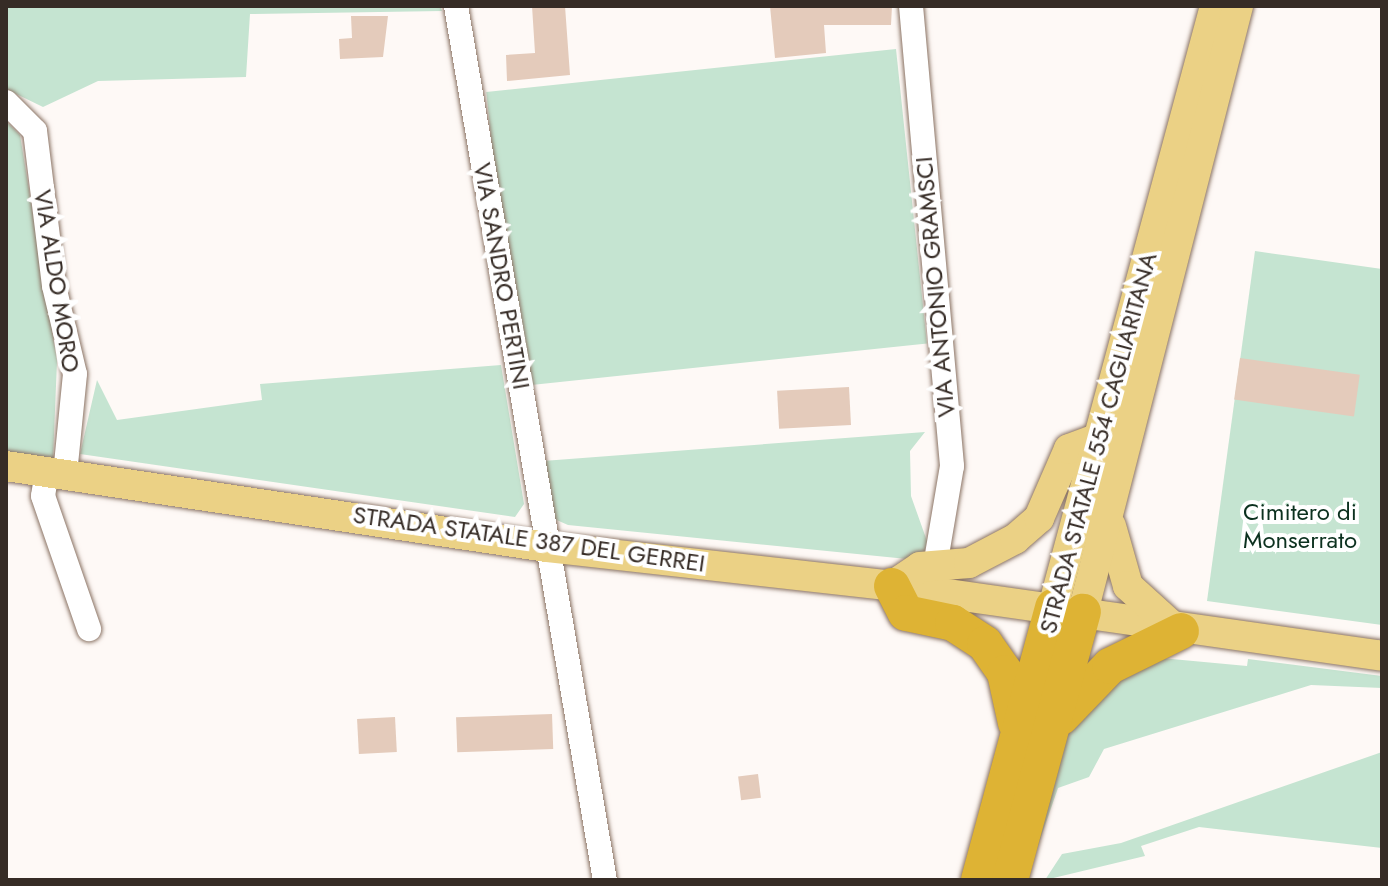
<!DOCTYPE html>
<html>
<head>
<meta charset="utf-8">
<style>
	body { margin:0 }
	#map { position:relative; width:1388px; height:886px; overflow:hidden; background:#fef9f6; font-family:Jost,sans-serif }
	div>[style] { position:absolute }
	.green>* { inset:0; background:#c5e4d1; transform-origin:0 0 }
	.building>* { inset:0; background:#e4cbbb; transform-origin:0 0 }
	.roads { filter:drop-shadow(0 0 2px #8b7465) drop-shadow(0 0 2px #8b7465) }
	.minor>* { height:24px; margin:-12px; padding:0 12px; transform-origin:12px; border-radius:12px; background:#fff }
	.major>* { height:30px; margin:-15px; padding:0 15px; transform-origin:15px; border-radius:15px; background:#ebd185 }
	.highway>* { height:36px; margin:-18px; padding:0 18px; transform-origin:18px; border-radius:18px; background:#deb334 }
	span { translate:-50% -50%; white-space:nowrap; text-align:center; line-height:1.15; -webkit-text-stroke:8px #fff; paint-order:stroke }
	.street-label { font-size:24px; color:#362c26 }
	.park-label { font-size:24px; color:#0c311f }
	.frame { position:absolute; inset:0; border:8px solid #362c26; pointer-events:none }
</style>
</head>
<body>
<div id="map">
	<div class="green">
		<div style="clip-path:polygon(6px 6px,440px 6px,442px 11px,250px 14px,246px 77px,98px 81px,43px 107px,6px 89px)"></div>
		<div style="left:896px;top:49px;width:296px;height:412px;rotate:84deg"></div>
		<div style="clip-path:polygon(6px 121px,20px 135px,57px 361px,53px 459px,6px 452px)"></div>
		<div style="clip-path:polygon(1255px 251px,1382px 269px,1382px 625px,1207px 601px)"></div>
		<div style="clip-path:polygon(501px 365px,524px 504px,515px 517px,80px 454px,97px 380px,117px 420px,262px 400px,260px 384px)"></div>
		<div style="clip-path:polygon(925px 432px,910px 451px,911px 496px,927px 541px,923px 557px,907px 559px,568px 525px,552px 518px,543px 461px)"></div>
		<div style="clip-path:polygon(1161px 658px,1247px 666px,1248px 659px,1382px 676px,1382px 688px,1311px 685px,1104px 749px,1089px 777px,1058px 788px,1026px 880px,1061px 740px,1120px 673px)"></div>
		<div style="clip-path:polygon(1382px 752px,1382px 848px,1199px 827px,1141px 846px,1145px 856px,1045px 880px,1062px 854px,1121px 843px)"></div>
	</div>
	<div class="building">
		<div style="clip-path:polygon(532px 6px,565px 6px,570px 75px,507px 81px,506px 55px,535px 53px)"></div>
		<div style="clip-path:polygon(770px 6px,892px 6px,891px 25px,824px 25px,826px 53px,775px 58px)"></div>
		<div style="clip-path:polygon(351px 16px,388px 16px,383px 57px,340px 59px,339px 39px,352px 38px)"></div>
		<div style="left:1240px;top:358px;width:121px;height:42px;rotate:8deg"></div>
		<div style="left:849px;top:387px;width:38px;height:72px;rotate:87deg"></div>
		<div style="left:552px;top:714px;width:35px;height:96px;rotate:88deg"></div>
		<div style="left:395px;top:717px;width:35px;height:38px;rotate:87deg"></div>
		<div style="left:758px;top:774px;width:24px;height:20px;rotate:83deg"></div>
	</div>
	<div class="roads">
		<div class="minor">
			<div style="left:456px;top:6px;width:887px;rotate:80.33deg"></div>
			<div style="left:911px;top:6px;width:462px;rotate:84.9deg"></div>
			<div style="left:952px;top:466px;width:101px;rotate:99.6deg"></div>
			<div style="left:6px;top:102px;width:41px;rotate:45deg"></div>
			<div style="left:35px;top:131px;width:156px;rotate:83deg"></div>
			<div style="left:54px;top:286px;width:90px;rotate:76.6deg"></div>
			<div style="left:75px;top:374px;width:100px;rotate:95.7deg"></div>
			<div style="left:47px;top:471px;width:25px;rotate:99deg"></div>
			<div style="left:43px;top:496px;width:141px;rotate:70.9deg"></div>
		</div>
		<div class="major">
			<div style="left:6px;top:466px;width:547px;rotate:8.52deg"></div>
			<div style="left:547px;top:547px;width:347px;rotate:6.4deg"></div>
			<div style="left:892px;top:586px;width:495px;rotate:8.1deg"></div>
			<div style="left:1111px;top:526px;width:62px;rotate:74.2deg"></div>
			<div style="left:1128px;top:586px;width:59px;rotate:42.3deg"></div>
			<div style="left:892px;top:586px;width:34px;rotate:-34deg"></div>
			<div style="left:920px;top:567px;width:49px;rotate:-4.7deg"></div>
			<div style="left:969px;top:563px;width:52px;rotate:-27.6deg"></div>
			<div style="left:1015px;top:539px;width:32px;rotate:-41deg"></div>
			<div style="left:1039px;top:518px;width:75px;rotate:-66.5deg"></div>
			<div style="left:1069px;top:449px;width:33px;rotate:-20deg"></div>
			<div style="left:1053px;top:607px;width:622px;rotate:-74.91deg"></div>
			<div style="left:1083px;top:612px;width:626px;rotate:-75.65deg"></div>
		</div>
		<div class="highway">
			<div style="left:892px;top:586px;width:30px;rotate:63deg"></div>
			<div style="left:906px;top:613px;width:48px;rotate:12deg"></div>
			<div style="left:953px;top:623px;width:38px;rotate:33deg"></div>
			<div style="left:985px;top:644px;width:35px;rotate:55deg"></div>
			<div style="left:1005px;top:673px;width:51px;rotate:77.6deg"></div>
			<div style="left:1061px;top:717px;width:71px;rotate:-46.1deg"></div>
			<div style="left:1110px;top:666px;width:79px;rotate:-26.2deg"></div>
			<div style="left:979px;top:880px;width:283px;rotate:-74.8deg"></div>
			<div style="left:1010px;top:880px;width:278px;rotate:-74.8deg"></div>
		</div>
	</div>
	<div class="street-label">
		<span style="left:502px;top:276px;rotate:80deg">VIA SANDRO PERTINI</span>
		<span style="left:57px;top:281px;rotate:81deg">VIA ALDO MORO</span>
		<span style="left:935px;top:287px;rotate:-95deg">VIA ANTONIO GRAMSCI</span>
		<span style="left:1098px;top:443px;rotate:-75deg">STRADA STATALE 554 CAGLIARITANA</span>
		<span style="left:529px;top:539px;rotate:8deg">STRADA STATALE 387 DEL GERREI</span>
	</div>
	<div class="park-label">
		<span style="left:1300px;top:526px">Cimitero di<br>Monserrato</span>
	</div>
	<div class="frame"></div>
</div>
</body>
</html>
